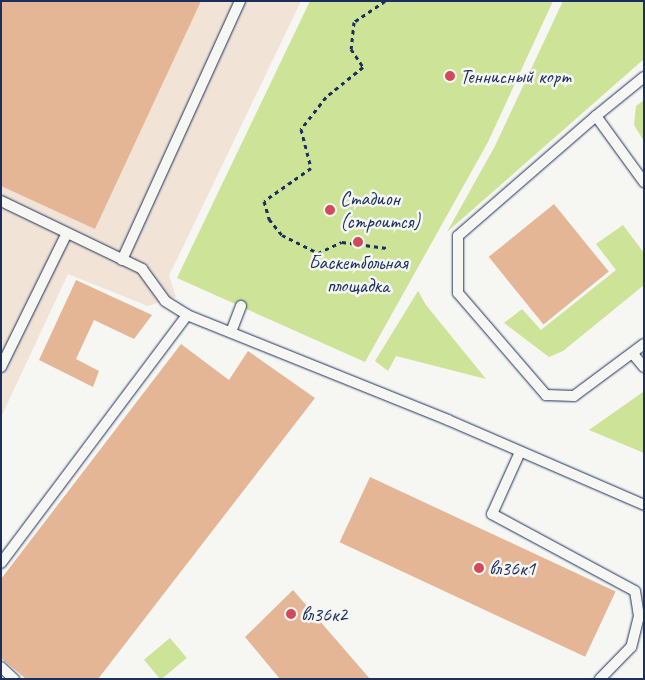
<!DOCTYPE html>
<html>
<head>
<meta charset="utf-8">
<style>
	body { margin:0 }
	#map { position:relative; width:645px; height:680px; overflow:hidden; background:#f6f6f2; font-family:Caveat,sans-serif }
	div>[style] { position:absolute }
	.built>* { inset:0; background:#f1e3d6 }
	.green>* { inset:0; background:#cce398; transform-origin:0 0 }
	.building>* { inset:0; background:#e5b696; transform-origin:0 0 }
	.path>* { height:3px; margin-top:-1.5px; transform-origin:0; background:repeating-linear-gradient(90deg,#1b2f5e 0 4px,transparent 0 8px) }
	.roads { filter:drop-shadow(0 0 1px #1b2f5e) drop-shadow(0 0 1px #1b2f5e) }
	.service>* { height:10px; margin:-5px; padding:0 5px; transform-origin:5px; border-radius:5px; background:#f6f6f2 }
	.dots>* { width:14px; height:14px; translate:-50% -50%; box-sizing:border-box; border:2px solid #f6f6f2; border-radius:50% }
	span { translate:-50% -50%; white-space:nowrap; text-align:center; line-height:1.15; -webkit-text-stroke:5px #f6f6f2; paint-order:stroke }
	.poi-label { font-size:20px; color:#1b2f5e }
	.left { translate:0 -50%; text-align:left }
	.frame { position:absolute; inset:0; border:2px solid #1b2f5e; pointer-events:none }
</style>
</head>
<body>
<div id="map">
	<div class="built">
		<div style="clip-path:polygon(1px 1px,301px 1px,169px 276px,176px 297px,148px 306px,68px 274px,1px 417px)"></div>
	</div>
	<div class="green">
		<div style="clip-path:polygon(310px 1px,553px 1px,488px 142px,365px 362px,177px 278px)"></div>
		<div style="clip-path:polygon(563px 1px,644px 1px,644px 59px,447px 232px,495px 146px)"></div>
		<div style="clip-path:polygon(644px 100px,644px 141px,634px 125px,636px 106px)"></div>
		<div style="clip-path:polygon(623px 225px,644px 253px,644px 285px,563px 351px,549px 357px,504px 323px,522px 309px,541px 330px,616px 270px,596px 244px)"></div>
		<div style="clip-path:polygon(418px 291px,426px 305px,486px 379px,396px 356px,388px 371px,375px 361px)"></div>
		<div style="clip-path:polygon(643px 392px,644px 453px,589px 430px)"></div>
		<div style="left:170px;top:638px;width:26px;height:34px;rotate:50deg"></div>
	</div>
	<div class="building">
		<div style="clip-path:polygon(1px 1px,201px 1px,95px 229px,1px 186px)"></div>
		<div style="left:554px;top:204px;width:87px;height:84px;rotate:51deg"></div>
		<div style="clip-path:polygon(76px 280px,152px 315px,134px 339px,94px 320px,76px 359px,99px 371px,93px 387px,39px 360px)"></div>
		<div style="clip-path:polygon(181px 344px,229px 380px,248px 351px,315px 398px,98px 679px,26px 679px,1px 658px,1px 579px)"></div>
		<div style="left:370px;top:477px;width:271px;height:72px;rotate:25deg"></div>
		<div style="clip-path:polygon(293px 590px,370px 679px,280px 679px,245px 637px)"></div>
	</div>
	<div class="path">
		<div style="left:385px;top:1px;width:37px;rotate:146deg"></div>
		<div style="left:354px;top:22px;width:27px;rotate:96deg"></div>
		<div style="left:351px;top:49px;width:22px;rotate:56deg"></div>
		<div style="left:363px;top:67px;width:48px;rotate:141deg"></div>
		<div style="left:326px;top:97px;width:41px;rotate:128deg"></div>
		<div style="left:301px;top:129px;width:40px;rotate:75.6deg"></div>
		<div style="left:311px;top:168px;width:57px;rotate:144.9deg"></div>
		<div style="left:264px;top:201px;width:19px;rotate:74deg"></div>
		<div style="left:269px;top:219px;width:21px;rotate:51deg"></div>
		<div style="left:282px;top:235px;width:40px;rotate:26.6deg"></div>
		<div style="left:318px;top:253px;width:26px;rotate:-25deg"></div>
		<div style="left:342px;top:242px;width:45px;rotate:7.6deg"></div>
	</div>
	<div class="roads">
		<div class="service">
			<div style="left:644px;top:77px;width:62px;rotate:140.9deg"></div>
			<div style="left:596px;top:116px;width:82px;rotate:54deg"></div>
			<div style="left:596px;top:116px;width:183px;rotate:139deg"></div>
			<div style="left:458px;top:236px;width:57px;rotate:90deg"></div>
			<div style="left:458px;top:293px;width:135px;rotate:49.2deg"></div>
			<div style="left:546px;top:395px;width:28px;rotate:2deg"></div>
			<div style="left:574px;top:396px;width:87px;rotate:-36.6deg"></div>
			<div style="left:1px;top:201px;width:157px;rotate:25.7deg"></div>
			<div style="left:142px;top:269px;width:39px;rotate:54deg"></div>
			<div style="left:165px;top:301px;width:26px;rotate:32deg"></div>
			<div style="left:122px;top:260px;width:285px;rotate:-65.5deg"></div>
			<div style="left:231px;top:332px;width:28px;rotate:-69deg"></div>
			<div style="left:633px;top:354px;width:17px;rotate:50deg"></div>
			<div style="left:1px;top:367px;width:149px;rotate:-63.8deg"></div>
			<div style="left:520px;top:452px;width:68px;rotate:114.3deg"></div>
			<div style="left:492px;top:514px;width:162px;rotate:28.3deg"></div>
			<div style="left:635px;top:591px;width:25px;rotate:81deg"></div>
			<div style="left:639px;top:616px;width:32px;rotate:104deg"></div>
			<div style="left:631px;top:647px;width:45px;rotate:134.1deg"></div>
			<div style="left:1px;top:563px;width:310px;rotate:-53.1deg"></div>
			<div style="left:187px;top:315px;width:281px;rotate:21.9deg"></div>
			<div style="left:448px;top:420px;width:214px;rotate:23.4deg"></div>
			<div style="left:1px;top:667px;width:18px;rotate:43deg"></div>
		</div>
	</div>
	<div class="dots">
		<div style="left:450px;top:76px;background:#d1495b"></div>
		<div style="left:330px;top:210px;background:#d1495b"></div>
		<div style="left:358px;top:242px;background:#d1495b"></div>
		<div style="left:479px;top:568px;background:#d1495b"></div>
		<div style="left:291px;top:614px;background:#d1495b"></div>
	</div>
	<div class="poi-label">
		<span class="left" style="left:460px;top:76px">Теннисный корт</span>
		<span class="left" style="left:340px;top:210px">Стадион<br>(строится)</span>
		<span style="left:358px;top:274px">Баскетбольная<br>площадка</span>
		<span class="left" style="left:489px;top:568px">вл36к1</span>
		<span class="left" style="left:301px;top:614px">вл36к2</span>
	</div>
	<div class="frame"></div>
</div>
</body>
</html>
